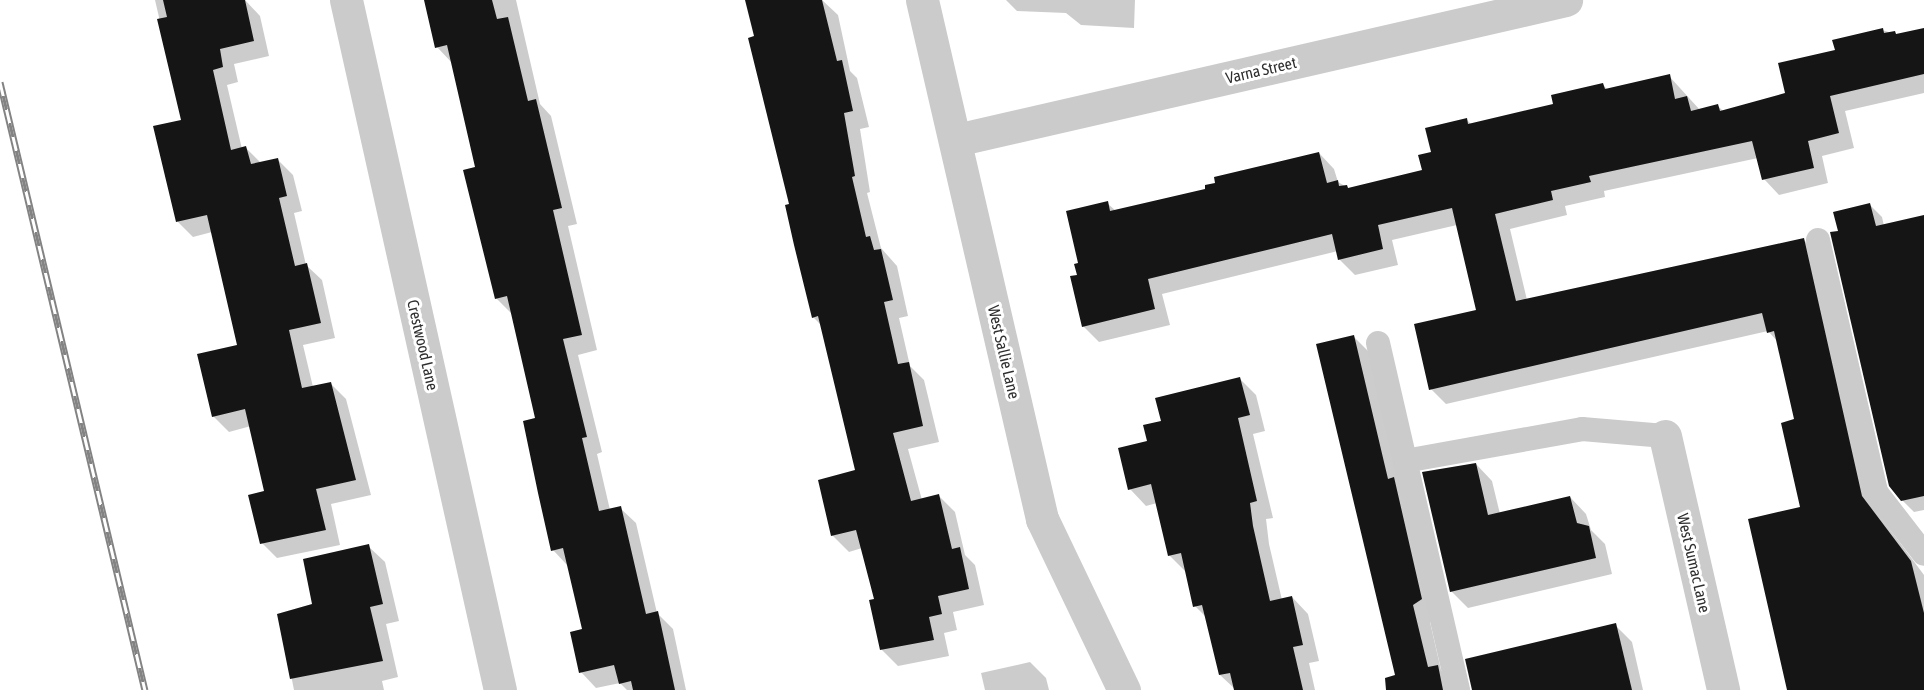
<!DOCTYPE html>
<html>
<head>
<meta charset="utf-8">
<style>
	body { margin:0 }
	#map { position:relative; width:1924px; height:690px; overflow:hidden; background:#fff; font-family:"Asap Condensed",sans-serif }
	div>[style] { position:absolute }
	.shadow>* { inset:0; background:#0003 }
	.building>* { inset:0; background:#151515 }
	.service>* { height:24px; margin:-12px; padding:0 12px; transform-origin:12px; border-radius:12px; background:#cbcbcb }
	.minor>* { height:33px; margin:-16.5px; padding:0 16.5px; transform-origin:16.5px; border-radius:16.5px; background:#cbcbcb }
	.rail>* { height:7px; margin-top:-3.5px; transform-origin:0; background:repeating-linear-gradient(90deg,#fff 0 14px,#838383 0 28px); box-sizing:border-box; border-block:2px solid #838383 }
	span { translate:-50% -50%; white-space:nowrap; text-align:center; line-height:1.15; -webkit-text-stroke:6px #fff; paint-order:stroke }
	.street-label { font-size:16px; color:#2e2e2e }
</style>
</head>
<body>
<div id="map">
	<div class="shadow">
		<div style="clip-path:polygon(155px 0,245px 0,260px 16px,269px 56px,234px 64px,238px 82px,227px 85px,242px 149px,246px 148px,261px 163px,278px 160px,293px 175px,302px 211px,294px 213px,306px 265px,322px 280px,335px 338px,303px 345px,313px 387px,330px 383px,346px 399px,371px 495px,331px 504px,340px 545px,277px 558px,262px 543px,266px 492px,251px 426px,229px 432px,213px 416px,238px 346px,212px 232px,193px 237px,178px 222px,183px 121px)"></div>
		<div style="clip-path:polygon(426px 0,516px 0,540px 104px,551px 116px,577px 224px,568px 226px,597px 350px,578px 355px,602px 452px,597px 454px,610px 510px,620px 508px,636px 523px,657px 613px,673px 629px,686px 690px,627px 690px,620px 683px,596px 688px,581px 672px,584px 630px,568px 566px,553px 550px,537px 419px,512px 314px,496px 298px,477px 169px,453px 64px,437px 47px)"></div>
		<div style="clip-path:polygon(747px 0,822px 0,838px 15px,850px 71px,857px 78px,869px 127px,860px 129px,870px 192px,867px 193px,881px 248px,897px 266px,908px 316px,899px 318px,910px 366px,924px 380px,939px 442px,908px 449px,922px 500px,939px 496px,955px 512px,965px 555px,975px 565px,984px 605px,953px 612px,957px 630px,944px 633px,949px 656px,898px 666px,882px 650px,875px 600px,862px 548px,849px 552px,832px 535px,857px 471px,821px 325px,813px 317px)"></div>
		<div style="clip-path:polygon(1006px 0,1135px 0,1134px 28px,1081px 25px,1066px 13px,1017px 11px)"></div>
		<div style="clip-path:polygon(1924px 29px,1924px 93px,1845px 111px,1854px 148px,1822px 156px,1828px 183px,1779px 195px,1764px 179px,1758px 158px,1604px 191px,1605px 197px,1565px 206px,1567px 215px,1510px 229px,1527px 300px,1804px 240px,1819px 255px,1877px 512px,1924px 575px,1924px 690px,1789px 690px,1802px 508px,1796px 421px,1778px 342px,1768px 331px,1446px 404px,1431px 389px,1478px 311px,1457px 225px,1392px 240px,1398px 265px,1355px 275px,1340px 260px,1338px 251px,1162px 294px,1170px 325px,1099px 342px,1083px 326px,1080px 265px,1107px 203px,1116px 211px,1207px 190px,1319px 153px,1334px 169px,1338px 182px,1350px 189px,1424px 171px,1432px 153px,1466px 119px,1471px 124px,1555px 105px,1603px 85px,1608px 90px,1669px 76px,1700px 110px,1718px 106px,1723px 111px,1787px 95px,1837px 51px,1882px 30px,1898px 35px)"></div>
		<div style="clip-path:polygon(1870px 205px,1882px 217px,1884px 226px,1924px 220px,1924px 510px,1914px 512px,1902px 500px,1840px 232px)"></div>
		<div style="clip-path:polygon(1354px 337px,1371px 354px,1439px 616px,1430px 622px,1441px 670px,1456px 690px,1399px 690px)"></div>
		<div style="clip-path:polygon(1240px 379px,1256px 395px,1265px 431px,1253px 434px,1273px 518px,1266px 519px,1269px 544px,1282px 600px,1292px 597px,1308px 614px,1319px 661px,1309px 663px,1315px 690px,1236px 690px,1220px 675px,1207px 618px,1195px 606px,1186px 572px,1169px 555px,1157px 503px,1146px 506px,1130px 489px,1149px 442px,1162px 422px)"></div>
		<div style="clip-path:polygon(1476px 464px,1492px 481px,1500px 514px,1570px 497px,1586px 514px,1591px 530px,1605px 544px,1612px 574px,1468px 608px,1451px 591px)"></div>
		<div style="clip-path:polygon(368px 546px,385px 562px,399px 621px,386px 624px,398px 677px,382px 681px,384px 690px,294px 690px,279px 615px,314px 605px)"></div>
		<div style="clip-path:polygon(1615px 625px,1632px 642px,1643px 690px,1472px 690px)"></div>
		<div style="clip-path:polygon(1030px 662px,1046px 678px,1049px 690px,985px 690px,981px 673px)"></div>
	</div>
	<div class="building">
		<div style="clip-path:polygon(163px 0,245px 0,254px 41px,220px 49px,223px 67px,213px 70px,231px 150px,246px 146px,251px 164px,278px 158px,287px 196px,279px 198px,295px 266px,307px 263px,321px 323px,289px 330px,302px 388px,331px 382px,356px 480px,316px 489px,326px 530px,260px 544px,248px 495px,264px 491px,245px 409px,212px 417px,197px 354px,237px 345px,207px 215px,176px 222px,153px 126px,181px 120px,157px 19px,167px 17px)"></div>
		<div style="clip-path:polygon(424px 0,492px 0,497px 19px,508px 17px,528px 101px,536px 99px,562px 208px,553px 210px,582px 335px,563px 339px,587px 437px,582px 438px,599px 511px,621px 506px,646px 614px,658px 611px,675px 690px,633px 690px,631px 681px,619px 684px,614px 665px,579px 673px,570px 632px,582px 629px,563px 548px,551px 551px,538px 493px,523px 421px,535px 418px,507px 296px,495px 299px,463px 170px,475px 167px,447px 45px,435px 48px)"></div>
		<div style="clip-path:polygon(745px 0,822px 0,837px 61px,842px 60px,853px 111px,844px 113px,855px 176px,852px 177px,866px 237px,870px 236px,874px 250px,881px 249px,893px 300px,884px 302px,898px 364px,909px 362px,923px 426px,893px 433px,911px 501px,939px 494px,952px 549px,960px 547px,969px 589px,938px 596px,942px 614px,929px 617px,934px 640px,880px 650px,869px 600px,874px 599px,856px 530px,831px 536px,818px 480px,855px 470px,818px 316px,812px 318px,794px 245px,785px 205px,789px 204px,748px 38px,754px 36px)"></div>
		<div style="clip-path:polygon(1883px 28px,1884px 33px,1895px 31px,1896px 34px,1924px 28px,1924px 74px,1830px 96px,1839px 133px,1808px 141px,1814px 168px,1762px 180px,1752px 141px,1589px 176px,1591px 182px,1551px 191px,1553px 200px,1495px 214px,1516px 301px,1804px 238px,1862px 496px,1911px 561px,1924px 613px,1924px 690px,1787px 690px,1748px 519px,1800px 507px,1781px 423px,1794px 419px,1774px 331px,1767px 333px,1762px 313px,1429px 390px,1414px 324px,1476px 310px,1452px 208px,1378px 225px,1383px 249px,1338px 260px,1332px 234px,1148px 279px,1155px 309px,1082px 327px,1070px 276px,1077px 275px,1074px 264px,1078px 263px,1066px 211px,1108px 201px,1110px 211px,1205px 189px,1205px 185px,1215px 183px,1214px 177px,1319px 152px,1327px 183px,1338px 180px,1339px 186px,1347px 185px,1348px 188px,1422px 170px,1418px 155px,1431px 152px,1425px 128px,1467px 118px,1468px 124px,1553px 104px,1551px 95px,1603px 83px,1605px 89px,1670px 74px,1675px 99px,1687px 96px,1691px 111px,1718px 104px,1720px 111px,1785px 93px,1778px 63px,1835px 50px,1832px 40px)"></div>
		<div style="clip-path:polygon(1870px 203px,1876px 226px,1924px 215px,1924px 496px,1901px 501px,1889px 486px,1830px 232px,1838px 231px,1833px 212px)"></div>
		<div style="clip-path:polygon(1354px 335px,1388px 479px,1394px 477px,1422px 599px,1413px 605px,1428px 667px,1438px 665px,1443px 690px,1386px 690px,1385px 678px,1395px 675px,1316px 344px)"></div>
		<div style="clip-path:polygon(1240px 377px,1250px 415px,1238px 418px,1257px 501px,1250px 503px,1253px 526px,1270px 601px,1292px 596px,1303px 645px,1293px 647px,1303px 690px,1234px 690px,1230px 673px,1219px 675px,1202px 605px,1193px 607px,1181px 553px,1168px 556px,1151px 484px,1128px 490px,1118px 448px,1147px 441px,1143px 425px,1161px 421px,1155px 398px)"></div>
		<div style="clip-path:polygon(1476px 463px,1488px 515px,1570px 496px,1577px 523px,1589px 526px,1596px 558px,1450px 592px,1422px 472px)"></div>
		<div style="clip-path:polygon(369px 544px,383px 604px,370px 607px,383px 661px,290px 679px,277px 614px,312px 604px,303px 559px)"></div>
		<div style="clip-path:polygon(1616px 623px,1632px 690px,1472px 690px,1465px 659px)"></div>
	</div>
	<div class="service">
		<div style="left:1818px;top:240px;width:259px;rotate:77deg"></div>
		<div style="left:1876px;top:492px;width:78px;rotate:52.3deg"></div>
		<div style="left:1378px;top:343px;width:356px;rotate:77deg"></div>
		<div style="left:1405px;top:461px;width:180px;rotate:-10.2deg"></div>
		<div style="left:1582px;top:429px;width:83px;rotate:4.8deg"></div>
	</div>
	<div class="minor">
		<div style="left:346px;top:0;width:707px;rotate:77.42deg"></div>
		<div style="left:922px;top:0;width:533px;rotate:76.98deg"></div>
		<div style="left:1042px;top:519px;width:190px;rotate:64.4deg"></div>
		<div style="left:956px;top:140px;width:626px;rotate:-12.93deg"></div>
		<div style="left:1665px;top:436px;width:261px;rotate:77.1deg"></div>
	</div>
	<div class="rail">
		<div style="left:0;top:82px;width:625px;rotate:76.59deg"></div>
	</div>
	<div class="street-label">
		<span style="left:1261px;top:70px;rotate:-13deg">Varna Street</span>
		<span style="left:423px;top:345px;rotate:77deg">Crestwood Lane</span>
		<span style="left:1004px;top:352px;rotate:77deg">West Sallie Lane</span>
		<span style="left:1694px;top:563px;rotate:77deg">West Sumac Lane</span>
	</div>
</div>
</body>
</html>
